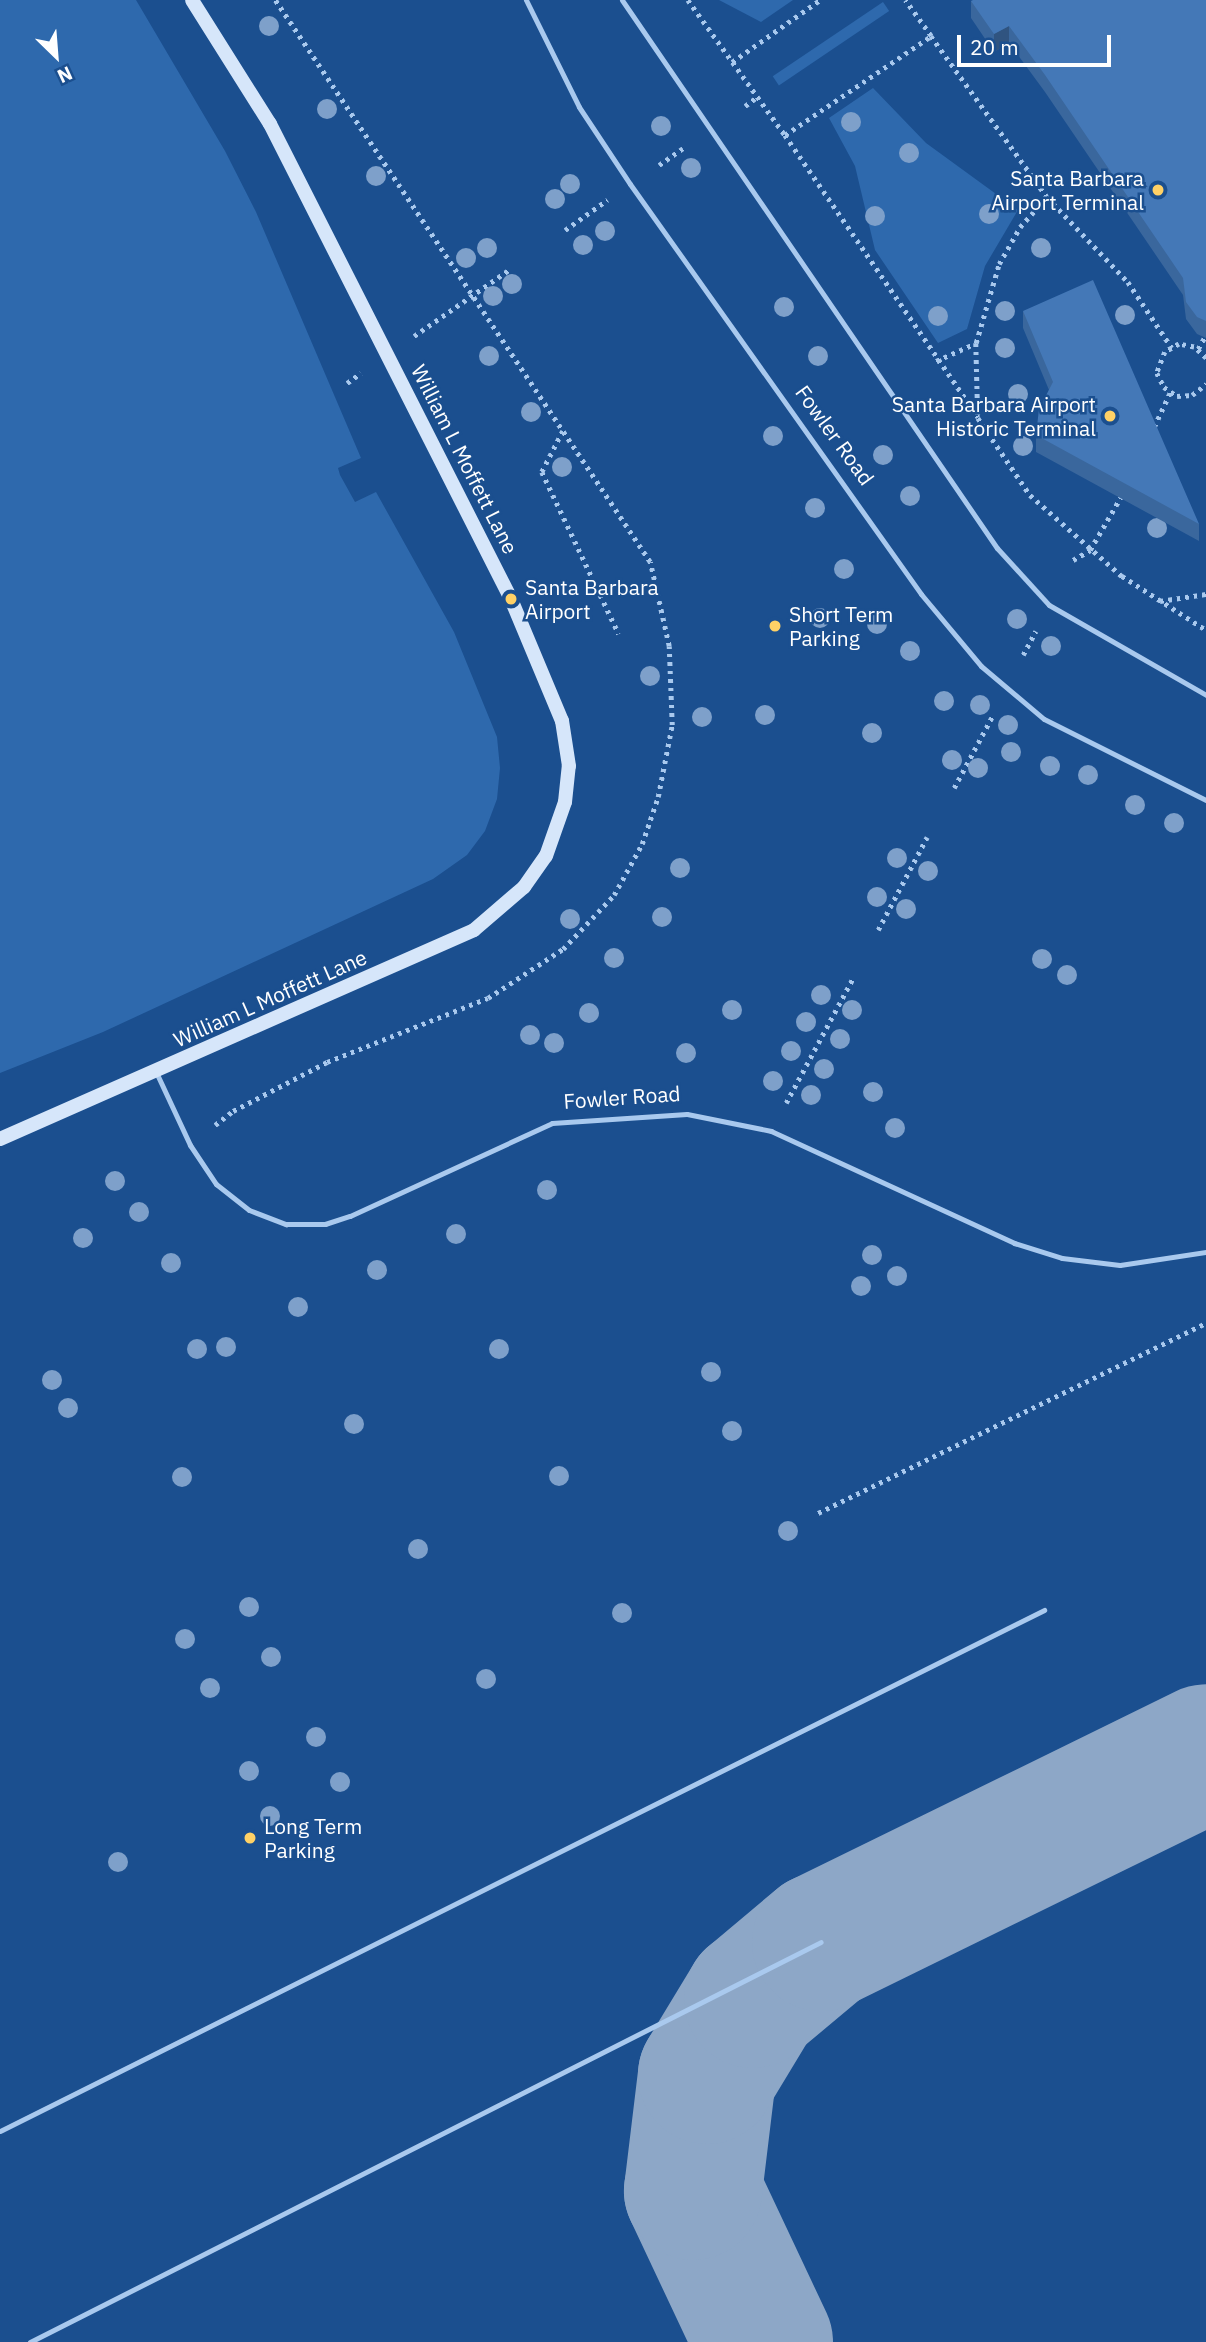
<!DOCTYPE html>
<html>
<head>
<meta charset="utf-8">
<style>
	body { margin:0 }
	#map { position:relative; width:1206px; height:2342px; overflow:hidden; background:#1b4f8f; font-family:"IBM Plex Sans",sans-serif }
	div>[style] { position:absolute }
	.green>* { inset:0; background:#2e69ad; transform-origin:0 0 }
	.taxiway>* { height:138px; margin:-69px; padding:0 69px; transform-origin:69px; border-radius:69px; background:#8da7c7 }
	.path>* { height:4.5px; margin-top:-2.25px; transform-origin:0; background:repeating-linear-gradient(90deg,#a9c9ee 0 3.5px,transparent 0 8.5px) }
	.lane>* { height:5px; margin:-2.5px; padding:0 2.5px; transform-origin:2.5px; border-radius:2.5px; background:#a9c9ee }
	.secondary>* { height:14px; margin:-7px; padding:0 7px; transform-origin:7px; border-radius:7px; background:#d6e6fa }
	.trees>* { width:20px; height:20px; margin:-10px; border-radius:50%; background:#7ea0ca }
	.wall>* { inset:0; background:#3a679d }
	.shaded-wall>* { inset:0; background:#305480 }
	.building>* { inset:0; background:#4478b7 }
	.dots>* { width:19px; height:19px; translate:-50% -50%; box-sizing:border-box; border:4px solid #1b4f8f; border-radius:50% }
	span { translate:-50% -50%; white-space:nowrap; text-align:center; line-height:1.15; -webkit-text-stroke:5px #1b4f8f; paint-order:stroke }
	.poi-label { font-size:21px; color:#fff }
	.right { translate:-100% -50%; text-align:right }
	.left { translate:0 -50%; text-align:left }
	.street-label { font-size:21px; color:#fff }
	.north { position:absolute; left:21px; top:21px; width:70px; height:70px; -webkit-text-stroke:5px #1b4f8f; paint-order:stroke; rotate:155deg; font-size:19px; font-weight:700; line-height:28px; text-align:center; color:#fff }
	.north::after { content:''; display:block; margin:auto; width:24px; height:32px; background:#fff; clip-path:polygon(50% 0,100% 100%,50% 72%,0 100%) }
	.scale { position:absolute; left:957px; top:35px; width:154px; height:32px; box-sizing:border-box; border:4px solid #fff; border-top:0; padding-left:9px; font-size:21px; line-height:24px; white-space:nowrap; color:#fff; -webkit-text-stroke:5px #1b4f8f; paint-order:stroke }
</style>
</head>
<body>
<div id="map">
	<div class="green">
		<div style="clip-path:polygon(0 0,136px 0,225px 151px,256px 212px,361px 458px,338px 468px,340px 475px,355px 502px,376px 492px,454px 632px,497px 737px,500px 768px,497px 799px,485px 831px,467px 855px,433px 879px,103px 1032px,0 1073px)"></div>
		<div style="clip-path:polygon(719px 0,793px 0,761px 22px)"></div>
		<div style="left:883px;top:2px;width:11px;height:133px;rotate:56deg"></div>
		<div style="clip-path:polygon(873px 88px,926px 143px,1018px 210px,985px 266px,967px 329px,938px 343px,875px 250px,855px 166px,829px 118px)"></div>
	</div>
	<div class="taxiway">
		<div style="left:764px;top:2342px;width:167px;rotate:-115.2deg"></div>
		<div style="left:693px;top:2191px;width:117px;rotate:-83.1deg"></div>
		<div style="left:707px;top:2075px;width:89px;rotate:-58.8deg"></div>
		<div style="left:753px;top:1999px;width:89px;rotate:-40deg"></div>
		<div style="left:821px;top:1942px;width:429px;rotate:-26.1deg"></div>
	</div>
	<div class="path">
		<div style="left:688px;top:0;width:166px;rotate:54.3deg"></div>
		<div style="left:785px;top:135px;width:176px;rotate:-34.1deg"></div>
		<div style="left:931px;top:36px;width:44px;rotate:-125.8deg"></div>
		<div style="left:931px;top:36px;width:198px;rotate:54.2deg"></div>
		<div style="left:1047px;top:197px;width:117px;rotate:46.4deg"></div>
		<div style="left:1128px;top:282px;width:79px;rotate:56.3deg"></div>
		<div style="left:732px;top:62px;width:108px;rotate:-35.2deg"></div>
		<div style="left:745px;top:106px;width:15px;rotate:-37deg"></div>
		<div style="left:785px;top:135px;width:342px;rotate:55.6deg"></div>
		<div style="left:659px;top:165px;width:29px;rotate:-35deg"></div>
		<div style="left:565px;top:230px;width:52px;rotate:-35.5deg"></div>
		<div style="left:414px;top:336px;width:117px;rotate:-34.9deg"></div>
		<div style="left:976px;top:343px;width:75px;rotate:88.5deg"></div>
		<div style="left:978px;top:418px;width:93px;rotate:56deg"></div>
		<div style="left:1030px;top:495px;width:123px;rotate:41.4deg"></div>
		<div style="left:1122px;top:576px;width:100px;rotate:32.7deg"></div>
		<div style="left:1198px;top:349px;width:13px;rotate:-61deg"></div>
		<div style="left:1206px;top:358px;width:16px;rotate:-137deg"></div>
		<div style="left:1194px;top:347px;width:15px;rotate:-169deg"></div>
		<div style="left:1179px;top:344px;width:16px;rotate:150deg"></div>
		<div style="left:1165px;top:352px;width:22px;rotate:111deg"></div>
		<div style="left:1157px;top:373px;width:16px;rotate:63deg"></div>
		<div style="left:1164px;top:387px;width:16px;rotate:35deg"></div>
		<div style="left:1177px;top:396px;width:15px;rotate:-4deg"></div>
		<div style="left:1192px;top:395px;width:18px;rotate:-38deg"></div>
		<div style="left:936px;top:361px;width:44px;rotate:-24.2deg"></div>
		<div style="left:976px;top:343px;width:82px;rotate:-73.8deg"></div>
		<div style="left:999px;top:264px;width:43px;rotate:-60.4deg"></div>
		<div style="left:1020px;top:227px;width:40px;rotate:-48deg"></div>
		<div style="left:347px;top:383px;width:17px;rotate:-36deg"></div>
		<div style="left:1154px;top:427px;width:38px;rotate:-65deg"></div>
		<div style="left:563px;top:431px;width:46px;rotate:117.1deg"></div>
		<div style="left:542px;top:472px;width:179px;rotate:64.6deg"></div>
		<div style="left:1073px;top:560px;width:20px;rotate:-30deg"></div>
		<div style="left:1090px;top:550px;width:64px;rotate:-59.8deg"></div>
		<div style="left:1160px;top:601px;width:47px;rotate:-8.7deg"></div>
		<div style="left:1023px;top:655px;width:27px;rotate:-62deg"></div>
		<div style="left:954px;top:788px;width:83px;rotate:-61.9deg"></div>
		<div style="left:878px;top:930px;width:105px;rotate:-62.2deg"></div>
		<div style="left:786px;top:1103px;width:140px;rotate:-61.8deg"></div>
		<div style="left:215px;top:1125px;width:23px;rotate:-38deg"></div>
		<div style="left:233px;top:1111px;width:106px;rotate:-27.5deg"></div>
		<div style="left:327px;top:1062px;width:173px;rotate:-21.7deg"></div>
		<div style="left:488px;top:998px;width:90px;rotate:-33.2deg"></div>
		<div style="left:563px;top:949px;width:74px;rotate:-46.6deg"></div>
		<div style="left:614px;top:895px;width:58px;rotate:-61.2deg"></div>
		<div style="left:642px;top:844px;width:50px;rotate:-71.2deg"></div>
		<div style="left:658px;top:797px;width:73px;rotate:-79deg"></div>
		<div style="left:672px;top:725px;width:79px;rotate:-92.2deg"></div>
		<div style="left:669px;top:646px;width:86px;rotate:-102.7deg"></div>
		<div style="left:650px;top:562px;width:676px;rotate:-123.71deg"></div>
		<div style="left:818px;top:1513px;width:432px;rotate:-26.1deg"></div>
	</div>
	<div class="lane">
		<div style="left:526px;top:0;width:119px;rotate:63.6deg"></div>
		<div style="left:579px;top:107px;width:92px;rotate:56.5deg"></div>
		<div style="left:630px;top:184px;width:503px;rotate:54.63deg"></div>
		<div style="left:921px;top:594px;width:94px;rotate:50.2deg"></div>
		<div style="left:981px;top:666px;width:82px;rotate:40.1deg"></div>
		<div style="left:1044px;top:719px;width:181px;rotate:26.6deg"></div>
		<div style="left:622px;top:0;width:664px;rotate:55.62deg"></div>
		<div style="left:997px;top:548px;width:77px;rotate:47.6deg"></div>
		<div style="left:1049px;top:605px;width:181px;rotate:29.8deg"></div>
		<div style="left:156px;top:1072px;width:81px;rotate:65deg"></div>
		<div style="left:190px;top:1145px;width:47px;rotate:56.3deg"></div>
		<div style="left:216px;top:1184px;width:42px;rotate:38.2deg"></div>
		<div style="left:249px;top:1210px;width:40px;rotate:21deg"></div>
		<div style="left:286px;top:1224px;width:39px"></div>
		<div style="left:325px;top:1224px;width:26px;rotate:-18deg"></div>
		<div style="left:350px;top:1216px;width:222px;rotate:-24.7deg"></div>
		<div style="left:552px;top:1123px;width:135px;rotate:-3.8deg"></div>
		<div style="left:687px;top:1114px;width:86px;rotate:11.4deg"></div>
		<div style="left:771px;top:1131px;width:268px;rotate:24.7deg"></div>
		<div style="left:1014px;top:1243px;width:50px;rotate:17.4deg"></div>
		<div style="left:1062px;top:1258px;width:58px;rotate:6.9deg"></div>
		<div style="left:1120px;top:1265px;width:87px;rotate:-8.6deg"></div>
		<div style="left:0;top:2131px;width:1167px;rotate:-26.52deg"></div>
		<div style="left:30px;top:2342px;width:886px;rotate:-26.83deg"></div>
	</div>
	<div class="secondary">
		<div style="left:0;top:1139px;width:518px;rotate:-23.79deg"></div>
		<div style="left:474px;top:930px;width:66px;rotate:-40.7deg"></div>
		<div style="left:524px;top:887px;width:38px;rotate:-55deg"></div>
		<div style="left:546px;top:856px;width:57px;rotate:-70.6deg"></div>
		<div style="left:565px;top:802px;width:36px;rotate:-84deg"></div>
		<div style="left:569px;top:766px;width:46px;rotate:-98.8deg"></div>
		<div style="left:562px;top:721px;width:132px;rotate:-112.7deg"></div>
		<div style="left:511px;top:599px;width:533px;rotate:-116.9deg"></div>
		<div style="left:270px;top:124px;width:146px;rotate:-122.2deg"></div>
	</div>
	<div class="trees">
		<div style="left:269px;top:26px"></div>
		<div style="left:327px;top:109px"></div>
		<div style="left:851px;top:122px"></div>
		<div style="left:661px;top:126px"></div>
		<div style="left:909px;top:153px"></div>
		<div style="left:691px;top:168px"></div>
		<div style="left:376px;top:176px"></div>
		<div style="left:570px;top:184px"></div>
		<div style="left:555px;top:199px"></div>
		<div style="left:989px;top:214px"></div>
		<div style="left:875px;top:216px"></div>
		<div style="left:605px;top:231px"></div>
		<div style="left:583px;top:245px"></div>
		<div style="left:487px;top:248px"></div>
		<div style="left:1041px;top:248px"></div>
		<div style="left:466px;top:258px"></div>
		<div style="left:512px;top:284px"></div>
		<div style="left:493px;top:296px"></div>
		<div style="left:784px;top:307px"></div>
		<div style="left:1005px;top:311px"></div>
		<div style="left:1125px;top:315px"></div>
		<div style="left:938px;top:316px"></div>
		<div style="left:1005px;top:348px"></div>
		<div style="left:489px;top:356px"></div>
		<div style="left:818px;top:356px"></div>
		<div style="left:1018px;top:394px"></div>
		<div style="left:531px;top:412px"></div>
		<div style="left:773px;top:436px"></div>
		<div style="left:1023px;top:446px"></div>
		<div style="left:883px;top:455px"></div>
		<div style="left:562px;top:467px"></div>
		<div style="left:910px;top:496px"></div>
		<div style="left:815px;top:508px"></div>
		<div style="left:1157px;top:528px"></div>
		<div style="left:844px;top:569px"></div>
		<div style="left:820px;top:618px"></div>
		<div style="left:1017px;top:619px"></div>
		<div style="left:877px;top:624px"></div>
		<div style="left:1051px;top:646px"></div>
		<div style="left:910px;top:651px"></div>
		<div style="left:650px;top:676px"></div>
		<div style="left:944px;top:701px"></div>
		<div style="left:980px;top:705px"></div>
		<div style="left:765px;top:715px"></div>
		<div style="left:702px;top:717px"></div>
		<div style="left:1008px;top:725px"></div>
		<div style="left:872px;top:733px"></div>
		<div style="left:1011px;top:752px"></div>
		<div style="left:952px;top:760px"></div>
		<div style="left:1050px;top:766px"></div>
		<div style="left:978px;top:768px"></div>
		<div style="left:1088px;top:775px"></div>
		<div style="left:1135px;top:805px"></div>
		<div style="left:1174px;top:823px"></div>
		<div style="left:897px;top:858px"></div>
		<div style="left:680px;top:868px"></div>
		<div style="left:928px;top:871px"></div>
		<div style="left:877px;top:897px"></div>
		<div style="left:906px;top:909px"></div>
		<div style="left:662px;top:917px"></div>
		<div style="left:570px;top:919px"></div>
		<div style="left:614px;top:958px"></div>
		<div style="left:1042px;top:959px"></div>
		<div style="left:1067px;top:975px"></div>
		<div style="left:821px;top:995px"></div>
		<div style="left:732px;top:1010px"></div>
		<div style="left:852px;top:1010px"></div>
		<div style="left:589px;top:1013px"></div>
		<div style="left:806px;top:1022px"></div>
		<div style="left:530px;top:1035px"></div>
		<div style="left:840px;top:1039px"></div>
		<div style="left:554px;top:1043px"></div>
		<div style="left:791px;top:1051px"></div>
		<div style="left:686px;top:1053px"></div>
		<div style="left:824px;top:1069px"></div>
		<div style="left:773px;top:1081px"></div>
		<div style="left:873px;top:1092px"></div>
		<div style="left:811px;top:1095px"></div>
		<div style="left:895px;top:1128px"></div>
		<div style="left:115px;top:1181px"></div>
		<div style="left:547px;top:1190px"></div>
		<div style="left:139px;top:1212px"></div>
		<div style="left:456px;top:1234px"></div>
		<div style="left:83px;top:1238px"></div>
		<div style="left:872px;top:1255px"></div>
		<div style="left:171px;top:1263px"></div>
		<div style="left:377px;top:1270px"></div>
		<div style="left:897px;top:1276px"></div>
		<div style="left:861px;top:1286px"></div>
		<div style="left:298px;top:1307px"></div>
		<div style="left:226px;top:1347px"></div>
		<div style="left:197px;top:1349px"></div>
		<div style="left:499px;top:1349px"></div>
		<div style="left:711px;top:1372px"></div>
		<div style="left:52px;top:1380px"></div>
		<div style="left:68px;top:1408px"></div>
		<div style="left:354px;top:1424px"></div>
		<div style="left:732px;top:1431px"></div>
		<div style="left:559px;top:1476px"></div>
		<div style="left:182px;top:1477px"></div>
		<div style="left:788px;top:1531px"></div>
		<div style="left:418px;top:1549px"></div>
		<div style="left:249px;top:1607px"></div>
		<div style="left:622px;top:1613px"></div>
		<div style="left:185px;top:1639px"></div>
		<div style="left:271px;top:1657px"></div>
		<div style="left:486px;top:1679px"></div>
		<div style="left:210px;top:1688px"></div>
		<div style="left:316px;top:1737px"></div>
		<div style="left:249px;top:1771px"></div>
		<div style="left:340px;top:1782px"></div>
		<div style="left:270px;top:1816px"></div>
		<div style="left:118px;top:1862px"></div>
	</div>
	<div class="wall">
		<div style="clip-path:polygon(1206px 0,1206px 338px,1197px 334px,1186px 319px,1183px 295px,1045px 92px,1009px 43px,994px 52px,971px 18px,971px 1px)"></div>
		<div style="clip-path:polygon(1023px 311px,1199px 524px,1199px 541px,1036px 452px,1036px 435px,1049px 390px,1023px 328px)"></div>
	</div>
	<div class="shaded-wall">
		<div style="clip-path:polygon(1009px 26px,1009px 43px,994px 52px,994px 34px)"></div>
	</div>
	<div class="building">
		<div style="clip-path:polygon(973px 0,1206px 0,1206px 321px,1197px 317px,1186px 302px,1183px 278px,1045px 75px,1009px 26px,994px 34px,971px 1px)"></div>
		<div style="clip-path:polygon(1093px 280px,1199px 524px,1036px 435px,1039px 409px,1053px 382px,1023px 311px)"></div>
	</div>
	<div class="dots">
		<div style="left:1158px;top:190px;background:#ffd166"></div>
		<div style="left:1110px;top:416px;background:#ffd166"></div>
		<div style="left:511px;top:599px;background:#ffd166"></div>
		<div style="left:775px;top:626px;background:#ffd166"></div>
		<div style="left:250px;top:1838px;background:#ffd166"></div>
	</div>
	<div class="poi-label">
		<span class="right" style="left:1144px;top:190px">Santa Barbara<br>Airport Terminal</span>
		<span class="right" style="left:1096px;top:416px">Santa Barbara Airport<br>Historic Terminal</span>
		<span class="left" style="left:525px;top:599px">Santa Barbara<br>Airport</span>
		<span class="left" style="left:789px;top:626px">Short Term<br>Parking</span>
		<span class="left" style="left:264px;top:1838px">Long Term<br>Parking</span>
	</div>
	<div class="street-label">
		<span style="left:835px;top:435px;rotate:54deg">Fowler Road</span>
		<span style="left:465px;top:459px;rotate:63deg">William L Moffett Lane</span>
		<span style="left:270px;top:998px;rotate:-24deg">William L Moffett Lane</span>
		<span style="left:622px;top:1097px;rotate:-4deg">Fowler Road</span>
	</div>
	<div class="north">N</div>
	<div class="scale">20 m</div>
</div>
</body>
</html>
